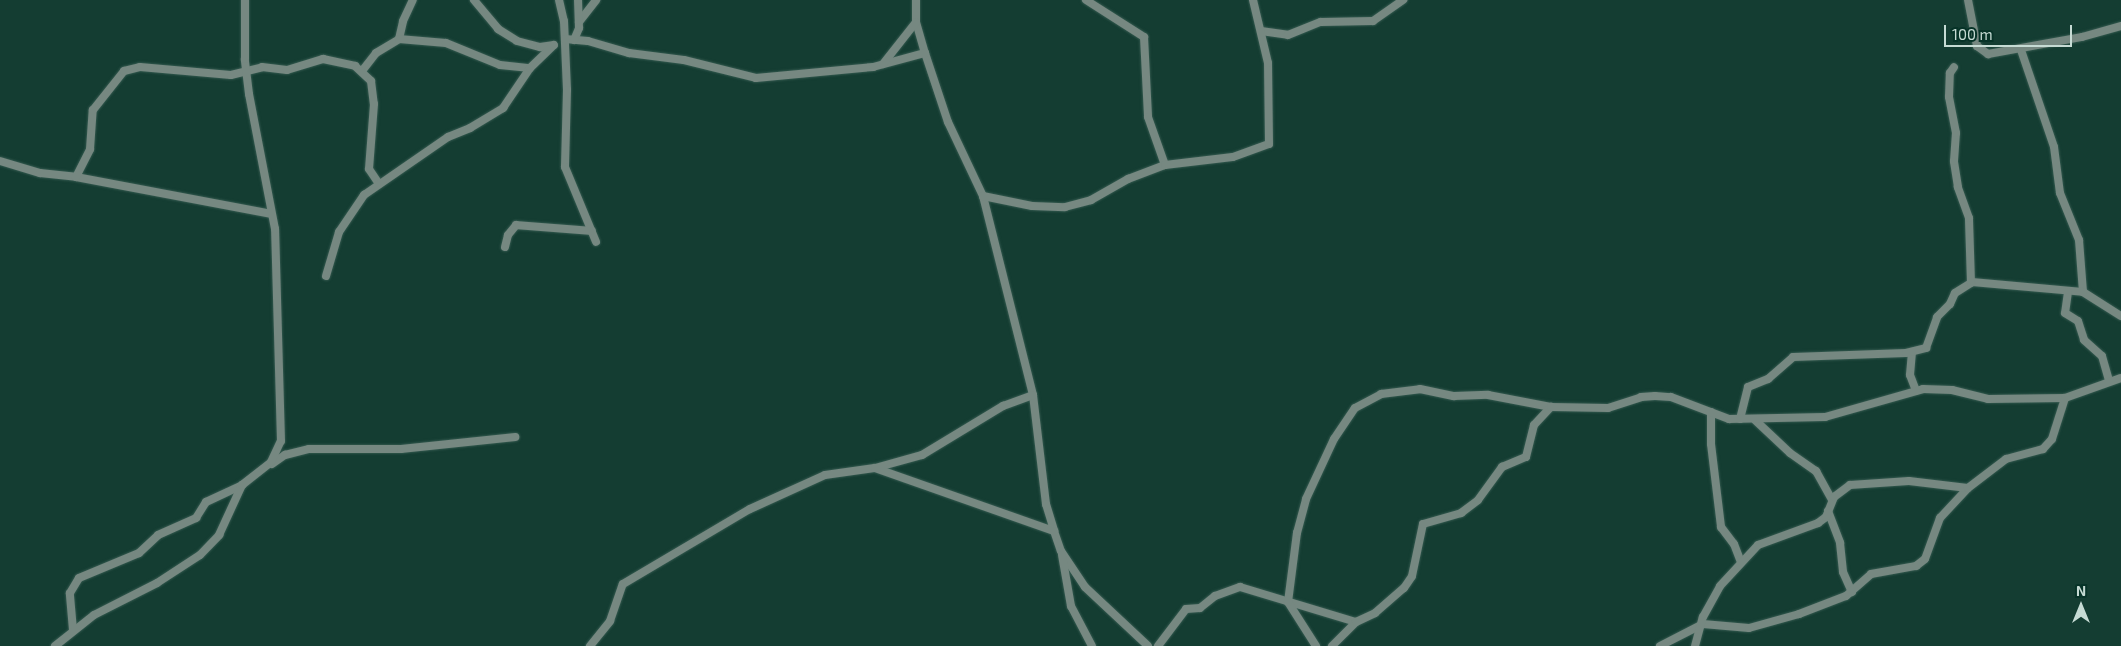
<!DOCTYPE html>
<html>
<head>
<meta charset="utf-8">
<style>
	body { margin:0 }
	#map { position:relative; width:2121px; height:646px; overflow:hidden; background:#143d32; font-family:"Exo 2",sans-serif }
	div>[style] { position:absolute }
	.roads { filter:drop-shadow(0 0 1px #34594f) drop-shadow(0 0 1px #34594f) }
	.street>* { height:8px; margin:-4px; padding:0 4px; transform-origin:4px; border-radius:4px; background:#768881 }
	span { translate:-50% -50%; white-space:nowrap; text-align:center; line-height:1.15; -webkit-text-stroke:4px #073328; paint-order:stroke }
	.north { position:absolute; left:2056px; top:581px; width:50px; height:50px; -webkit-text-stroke:4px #073328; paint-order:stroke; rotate:0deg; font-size:14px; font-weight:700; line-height:20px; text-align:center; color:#c6dbd4 }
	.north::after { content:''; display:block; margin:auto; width:18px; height:22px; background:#c6dbd4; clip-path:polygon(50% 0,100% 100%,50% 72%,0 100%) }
	.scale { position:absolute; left:1944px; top:25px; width:128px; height:22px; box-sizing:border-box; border:2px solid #c6dbd4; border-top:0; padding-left:6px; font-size:15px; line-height:18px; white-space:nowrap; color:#c6dbd4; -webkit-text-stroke:4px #073328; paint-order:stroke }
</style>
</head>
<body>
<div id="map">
	<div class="roads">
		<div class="street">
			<div style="left:474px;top:0;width:38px;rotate:50deg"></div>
			<div style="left:498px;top:29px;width:22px;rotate:32deg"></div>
			<div style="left:517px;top:41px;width:24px;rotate:15deg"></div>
			<div style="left:540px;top:47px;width:14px;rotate:-8deg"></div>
			<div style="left:559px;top:0;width:22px;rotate:77deg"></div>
			<div style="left:564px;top:21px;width:69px;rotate:87.5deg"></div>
			<div style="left:567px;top:90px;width:77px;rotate:91.5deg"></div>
			<div style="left:565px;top:167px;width:81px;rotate:67.5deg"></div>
			<div style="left:916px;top:0;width:22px;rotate:90deg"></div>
			<div style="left:916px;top:22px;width:32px;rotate:74deg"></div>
			<div style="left:925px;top:53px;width:73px;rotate:71.6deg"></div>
			<div style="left:948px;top:122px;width:82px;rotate:64.7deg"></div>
			<div style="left:983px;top:196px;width:205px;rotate:75.9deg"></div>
			<div style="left:1033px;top:395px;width:110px;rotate:83.2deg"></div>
			<div style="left:1046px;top:504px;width:28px;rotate:73deg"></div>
			<div style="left:1054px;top:531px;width:21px;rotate:71deg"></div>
			<div style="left:1061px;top:551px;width:43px;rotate:56.3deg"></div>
			<div style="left:1085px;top:587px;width:86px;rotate:43.1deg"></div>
			<div style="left:1086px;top:0;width:69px;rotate:32.5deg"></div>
			<div style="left:1144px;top:37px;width:80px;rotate:87.1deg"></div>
			<div style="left:1148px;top:117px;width:51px;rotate:70.5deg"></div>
			<div style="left:1968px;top:0;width:47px;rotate:78.9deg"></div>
			<div style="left:1977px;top:46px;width:14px;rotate:36deg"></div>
			<div style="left:1988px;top:54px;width:96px;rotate:-10.3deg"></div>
			<div style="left:2082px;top:37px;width:41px;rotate:-15.8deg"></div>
			<div style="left:579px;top:22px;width:28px;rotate:-52deg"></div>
			<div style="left:1261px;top:31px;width:27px;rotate:8deg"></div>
			<div style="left:1288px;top:35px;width:35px;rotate:-22deg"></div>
			<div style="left:1321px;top:22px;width:52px;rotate:-1.1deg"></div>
			<div style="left:1373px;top:21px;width:37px;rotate:-35deg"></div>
			<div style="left:399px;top:39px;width:18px;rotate:-77deg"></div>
			<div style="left:403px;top:21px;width:23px;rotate:-65deg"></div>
			<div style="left:565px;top:39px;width:23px;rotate:5deg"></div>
			<div style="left:588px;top:41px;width:43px;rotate:16.3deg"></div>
			<div style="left:629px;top:53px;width:55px;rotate:7.3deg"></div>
			<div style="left:684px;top:60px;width:74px;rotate:14deg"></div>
			<div style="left:756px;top:78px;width:118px;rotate:-5.4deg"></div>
			<div style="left:873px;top:67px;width:54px;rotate:-15.1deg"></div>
			<div style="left:574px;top:40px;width:13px;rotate:-67deg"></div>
			<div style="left:579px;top:28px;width:28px;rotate:-92deg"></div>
			<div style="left:2021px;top:50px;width:102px;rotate:71.2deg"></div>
			<div style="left:2054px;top:147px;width:46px;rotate:82.6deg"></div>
			<div style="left:2060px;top:193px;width:51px;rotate:68deg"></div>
			<div style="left:2079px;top:240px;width:52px;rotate:85.6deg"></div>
			<div style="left:2083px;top:292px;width:45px;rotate:32.3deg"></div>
			<div style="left:883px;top:64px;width:53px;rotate:-51.8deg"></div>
			<div style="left:362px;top:71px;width:23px;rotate:-52deg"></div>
			<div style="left:376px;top:53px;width:27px;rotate:-31deg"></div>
			<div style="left:399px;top:39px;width:47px;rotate:4.9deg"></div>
			<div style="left:446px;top:43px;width:58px;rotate:22.2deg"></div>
			<div style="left:500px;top:65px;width:30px;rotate:6deg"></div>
			<div style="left:0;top:161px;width:42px;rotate:16.7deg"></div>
			<div style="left:40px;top:173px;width:36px;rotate:6deg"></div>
			<div style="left:76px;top:177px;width:198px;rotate:10.7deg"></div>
			<div style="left:76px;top:177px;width:31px;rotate:-63deg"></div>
			<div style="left:90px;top:149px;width:39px;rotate:-86deg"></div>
			<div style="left:93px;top:110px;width:50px;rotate:-51.5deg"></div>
			<div style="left:124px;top:71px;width:16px;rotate:-14deg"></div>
			<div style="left:140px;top:67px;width:91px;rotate:5deg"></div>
			<div style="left:231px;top:75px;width:32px;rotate:-14deg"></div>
			<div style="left:262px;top:67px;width:25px;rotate:7deg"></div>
			<div style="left:287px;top:70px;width:38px;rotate:-17deg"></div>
			<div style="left:323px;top:59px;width:33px;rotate:12deg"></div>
			<div style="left:355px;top:66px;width:22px;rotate:43deg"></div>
			<div style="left:371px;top:81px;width:23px;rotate:83deg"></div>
			<div style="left:374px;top:104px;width:65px;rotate:94.4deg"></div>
			<div style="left:369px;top:169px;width:18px;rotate:56deg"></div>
			<div style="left:983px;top:196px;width:50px;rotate:11.5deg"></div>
			<div style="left:1032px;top:206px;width:33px;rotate:2deg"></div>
			<div style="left:1065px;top:207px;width:27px;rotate:-15deg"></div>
			<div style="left:1091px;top:200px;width:43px;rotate:-29.6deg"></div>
			<div style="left:1128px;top:179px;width:40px;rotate:-21deg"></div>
			<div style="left:1165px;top:165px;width:68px;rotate:-6.7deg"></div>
			<div style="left:1233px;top:157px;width:38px;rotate:-20deg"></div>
			<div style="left:1269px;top:144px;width:81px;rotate:-90.7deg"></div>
			<div style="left:1268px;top:63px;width:65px;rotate:-103.4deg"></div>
			<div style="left:505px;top:247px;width:12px;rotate:-76deg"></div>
			<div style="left:508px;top:235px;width:13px;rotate:-51deg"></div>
			<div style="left:516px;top:225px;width:76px;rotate:4.5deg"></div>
			<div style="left:326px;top:276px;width:46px;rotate:-73.5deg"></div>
			<div style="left:339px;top:232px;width:45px;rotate:-56deg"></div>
			<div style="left:364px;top:195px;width:102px;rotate:-34.6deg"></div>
			<div style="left:448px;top:137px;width:24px;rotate:-22deg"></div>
			<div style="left:470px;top:128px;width:39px;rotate:-31deg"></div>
			<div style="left:503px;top:108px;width:48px;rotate:-56deg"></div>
			<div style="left:530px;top:68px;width:33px;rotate:-44deg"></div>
			<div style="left:1972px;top:282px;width:111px;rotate:5.1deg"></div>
			<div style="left:2068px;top:292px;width:21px;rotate:98deg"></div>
			<div style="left:2065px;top:313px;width:15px;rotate:32deg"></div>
			<div style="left:2078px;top:321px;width:20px;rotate:72deg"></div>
			<div style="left:2084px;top:340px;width:24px;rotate:42deg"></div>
			<div style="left:2102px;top:356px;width:25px;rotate:74deg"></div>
			<div style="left:1912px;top:352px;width:23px;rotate:95deg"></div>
			<div style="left:1910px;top:375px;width:17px;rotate:69deg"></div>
			<div style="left:1711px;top:412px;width:32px;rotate:90deg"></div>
			<div style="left:1711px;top:444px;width:84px;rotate:83.1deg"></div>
			<div style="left:1721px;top:527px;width:21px;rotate:53deg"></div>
			<div style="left:1734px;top:544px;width:19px;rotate:69deg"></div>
			<div style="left:1740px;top:419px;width:33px;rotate:-76deg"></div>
			<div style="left:1748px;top:387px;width:22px;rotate:-22deg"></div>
			<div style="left:1768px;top:379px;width:33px;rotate:-41deg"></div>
			<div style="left:1793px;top:357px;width:113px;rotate:-2deg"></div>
			<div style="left:1906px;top:353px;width:21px;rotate:-14deg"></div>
			<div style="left:1926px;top:348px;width:33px;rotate:-70deg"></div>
			<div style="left:1937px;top:317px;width:18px;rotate:-45deg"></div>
			<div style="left:1950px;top:304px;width:12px;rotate:-66deg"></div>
			<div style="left:1955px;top:293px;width:19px;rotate:-32deg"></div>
			<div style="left:1971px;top:283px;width:65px;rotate:-91.8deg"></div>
			<div style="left:1969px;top:218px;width:33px;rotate:-110deg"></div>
			<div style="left:1958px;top:187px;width:26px;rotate:-99deg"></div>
			<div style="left:1954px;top:161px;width:28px;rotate:-86deg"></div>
			<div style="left:1956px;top:133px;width:37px;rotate:-101deg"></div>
			<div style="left:1949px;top:97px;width:24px;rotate:-88deg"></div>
			<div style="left:1950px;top:73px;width:7px;rotate:-56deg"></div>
			<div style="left:1755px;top:420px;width:48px;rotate:43.3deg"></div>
			<div style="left:1790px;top:453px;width:32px;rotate:35deg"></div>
			<div style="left:1816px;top:471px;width:33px;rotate:61deg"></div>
			<div style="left:272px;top:464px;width:16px;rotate:-35deg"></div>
			<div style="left:285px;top:455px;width:25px;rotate:-14deg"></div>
			<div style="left:309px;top:449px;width:92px"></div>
			<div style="left:401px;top:449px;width:115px;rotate:-6deg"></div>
			<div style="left:875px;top:468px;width:190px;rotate:19.4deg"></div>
			<div style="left:1828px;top:511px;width:34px;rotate:69deg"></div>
			<div style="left:1840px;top:543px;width:29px;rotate:84deg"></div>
			<div style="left:1843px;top:572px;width:22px;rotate:66deg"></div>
			<div style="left:1062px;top:555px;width:52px;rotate:80deg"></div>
			<div style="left:1071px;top:606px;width:45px;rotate:62.3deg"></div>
			<div style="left:73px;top:630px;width:37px;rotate:-95deg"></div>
			<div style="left:70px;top:593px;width:17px;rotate:-59deg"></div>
			<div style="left:79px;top:578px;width:65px;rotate:-22.6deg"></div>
			<div style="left:139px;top:553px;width:26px;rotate:-43deg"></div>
			<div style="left:158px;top:535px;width:42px;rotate:-24.1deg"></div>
			<div style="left:196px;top:518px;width:19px;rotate:-58deg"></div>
			<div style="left:206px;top:502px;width:40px;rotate:-25deg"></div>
			<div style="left:55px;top:646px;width:50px;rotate:-38.5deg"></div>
			<div style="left:94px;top:615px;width:71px;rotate:-26.9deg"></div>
			<div style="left:157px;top:583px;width:51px;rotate:-33.1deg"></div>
			<div style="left:200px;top:555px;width:28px;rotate:-46deg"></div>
			<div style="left:219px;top:535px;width:55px;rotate:-65.3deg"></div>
			<div style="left:242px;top:485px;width:37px;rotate:-38deg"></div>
			<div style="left:271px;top:462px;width:23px;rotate:-65deg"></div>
			<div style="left:281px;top:441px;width:212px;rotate:-91.6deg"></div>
			<div style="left:275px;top:229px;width:137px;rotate:-100.9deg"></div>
			<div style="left:249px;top:94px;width:35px;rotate:-97deg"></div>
			<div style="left:245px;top:59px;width:59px;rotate:-90deg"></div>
			<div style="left:590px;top:646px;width:32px;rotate:-51deg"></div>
			<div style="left:610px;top:621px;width:39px;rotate:-71deg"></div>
			<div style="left:623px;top:584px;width:147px;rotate:-30.6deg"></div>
			<div style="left:750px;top:509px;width:82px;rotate:-24.4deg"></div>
			<div style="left:825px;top:475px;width:50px;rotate:-8deg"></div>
			<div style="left:875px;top:468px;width:49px;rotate:-15.5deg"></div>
			<div style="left:922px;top:455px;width:95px;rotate:-31.2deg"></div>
			<div style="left:1003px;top:406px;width:32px;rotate:-20deg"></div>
			<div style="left:1158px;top:646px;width:46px;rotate:-52.9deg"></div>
			<div style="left:1186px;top:609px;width:14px;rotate:-4deg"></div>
			<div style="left:1200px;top:608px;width:19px;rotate:-39deg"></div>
			<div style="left:1215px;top:596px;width:27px;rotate:-20deg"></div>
			<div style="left:1240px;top:587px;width:121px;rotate:16.8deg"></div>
			<div style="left:1316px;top:646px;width:52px;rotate:-122.5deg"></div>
			<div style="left:1288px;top:602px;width:70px;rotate:-82.6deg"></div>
			<div style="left:1297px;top:533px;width:35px;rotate:-75deg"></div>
			<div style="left:1306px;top:499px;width:66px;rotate:-65deg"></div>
			<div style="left:1334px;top:439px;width:37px;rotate:-56deg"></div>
			<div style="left:1355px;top:408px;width:30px;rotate:-28deg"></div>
			<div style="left:1381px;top:394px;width:39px;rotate:-7deg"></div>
			<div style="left:1420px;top:389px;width:35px;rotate:12deg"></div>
			<div style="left:1454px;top:396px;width:34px;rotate:-2deg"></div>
			<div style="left:1488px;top:395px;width:64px;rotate:10.8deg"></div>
			<div style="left:1332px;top:646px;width:34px;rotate:-45deg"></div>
			<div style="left:1356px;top:622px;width:21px;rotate:-25deg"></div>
			<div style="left:1375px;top:613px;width:38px;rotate:-41deg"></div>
			<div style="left:1404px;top:588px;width:14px;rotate:-56deg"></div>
			<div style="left:1412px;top:576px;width:53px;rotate:-78.1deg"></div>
			<div style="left:1423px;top:524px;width:40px;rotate:-16deg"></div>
			<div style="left:1461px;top:513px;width:21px;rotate:-37deg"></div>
			<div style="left:1478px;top:500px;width:41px;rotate:-54deg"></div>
			<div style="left:1502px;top:467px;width:26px;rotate:-23deg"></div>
			<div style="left:1526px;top:457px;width:33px;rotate:-76deg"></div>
			<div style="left:1534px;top:425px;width:25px;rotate:-47deg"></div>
			<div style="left:1551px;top:407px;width:57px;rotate:1deg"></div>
			<div style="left:1608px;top:408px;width:35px;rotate:-18deg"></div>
			<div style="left:1641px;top:397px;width:14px;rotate:-4deg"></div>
			<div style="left:1655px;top:396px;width:16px;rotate:4deg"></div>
			<div style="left:1671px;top:397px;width:62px;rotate:20.8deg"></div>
			<div style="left:1729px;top:419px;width:96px;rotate:-1.2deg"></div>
			<div style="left:1825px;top:417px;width:102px;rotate:-15.9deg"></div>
			<div style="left:1923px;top:389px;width:29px;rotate:2deg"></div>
			<div style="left:1952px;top:390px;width:37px;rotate:14deg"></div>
			<div style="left:1988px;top:399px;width:77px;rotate:-0.7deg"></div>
			<div style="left:2065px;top:398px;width:59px;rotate:-19.7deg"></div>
			<div style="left:1660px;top:646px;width:48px;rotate:-27.1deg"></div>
			<div style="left:1703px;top:624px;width:46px;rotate:5deg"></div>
			<div style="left:1749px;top:628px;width:52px;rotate:-15.6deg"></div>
			<div style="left:1799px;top:614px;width:50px;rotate:-21deg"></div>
			<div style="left:1846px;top:596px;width:33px;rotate:-41deg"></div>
			<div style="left:1871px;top:574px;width:46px;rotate:-10.1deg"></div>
			<div style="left:1916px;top:566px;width:11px;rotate:-38deg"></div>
			<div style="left:1925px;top:559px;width:44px;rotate:-69.9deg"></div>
			<div style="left:1940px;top:518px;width:41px;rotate:-47deg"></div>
			<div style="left:1695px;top:646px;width:30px;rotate:-75deg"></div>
			<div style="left:1703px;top:617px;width:35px;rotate:-61deg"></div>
			<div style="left:1720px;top:586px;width:56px;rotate:-47.2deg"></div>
			<div style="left:1758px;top:545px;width:64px;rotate:-20.1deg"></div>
			<div style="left:1818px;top:523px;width:10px;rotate:-37deg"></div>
			<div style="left:1826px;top:517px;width:22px;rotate:-68deg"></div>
			<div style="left:1834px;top:497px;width:20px;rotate:-37deg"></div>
			<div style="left:1850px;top:485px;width:59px;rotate:-3.9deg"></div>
			<div style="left:1909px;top:481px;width:59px;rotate:6.8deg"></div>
			<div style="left:1968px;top:488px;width:48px;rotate:-37.3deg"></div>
			<div style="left:2006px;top:459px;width:38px;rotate:-15deg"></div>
			<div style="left:2043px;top:449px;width:13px;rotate:-48deg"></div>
			<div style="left:2052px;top:439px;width:43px;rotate:-72.4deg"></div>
		</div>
	</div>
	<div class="north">N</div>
	<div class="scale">100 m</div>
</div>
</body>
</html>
